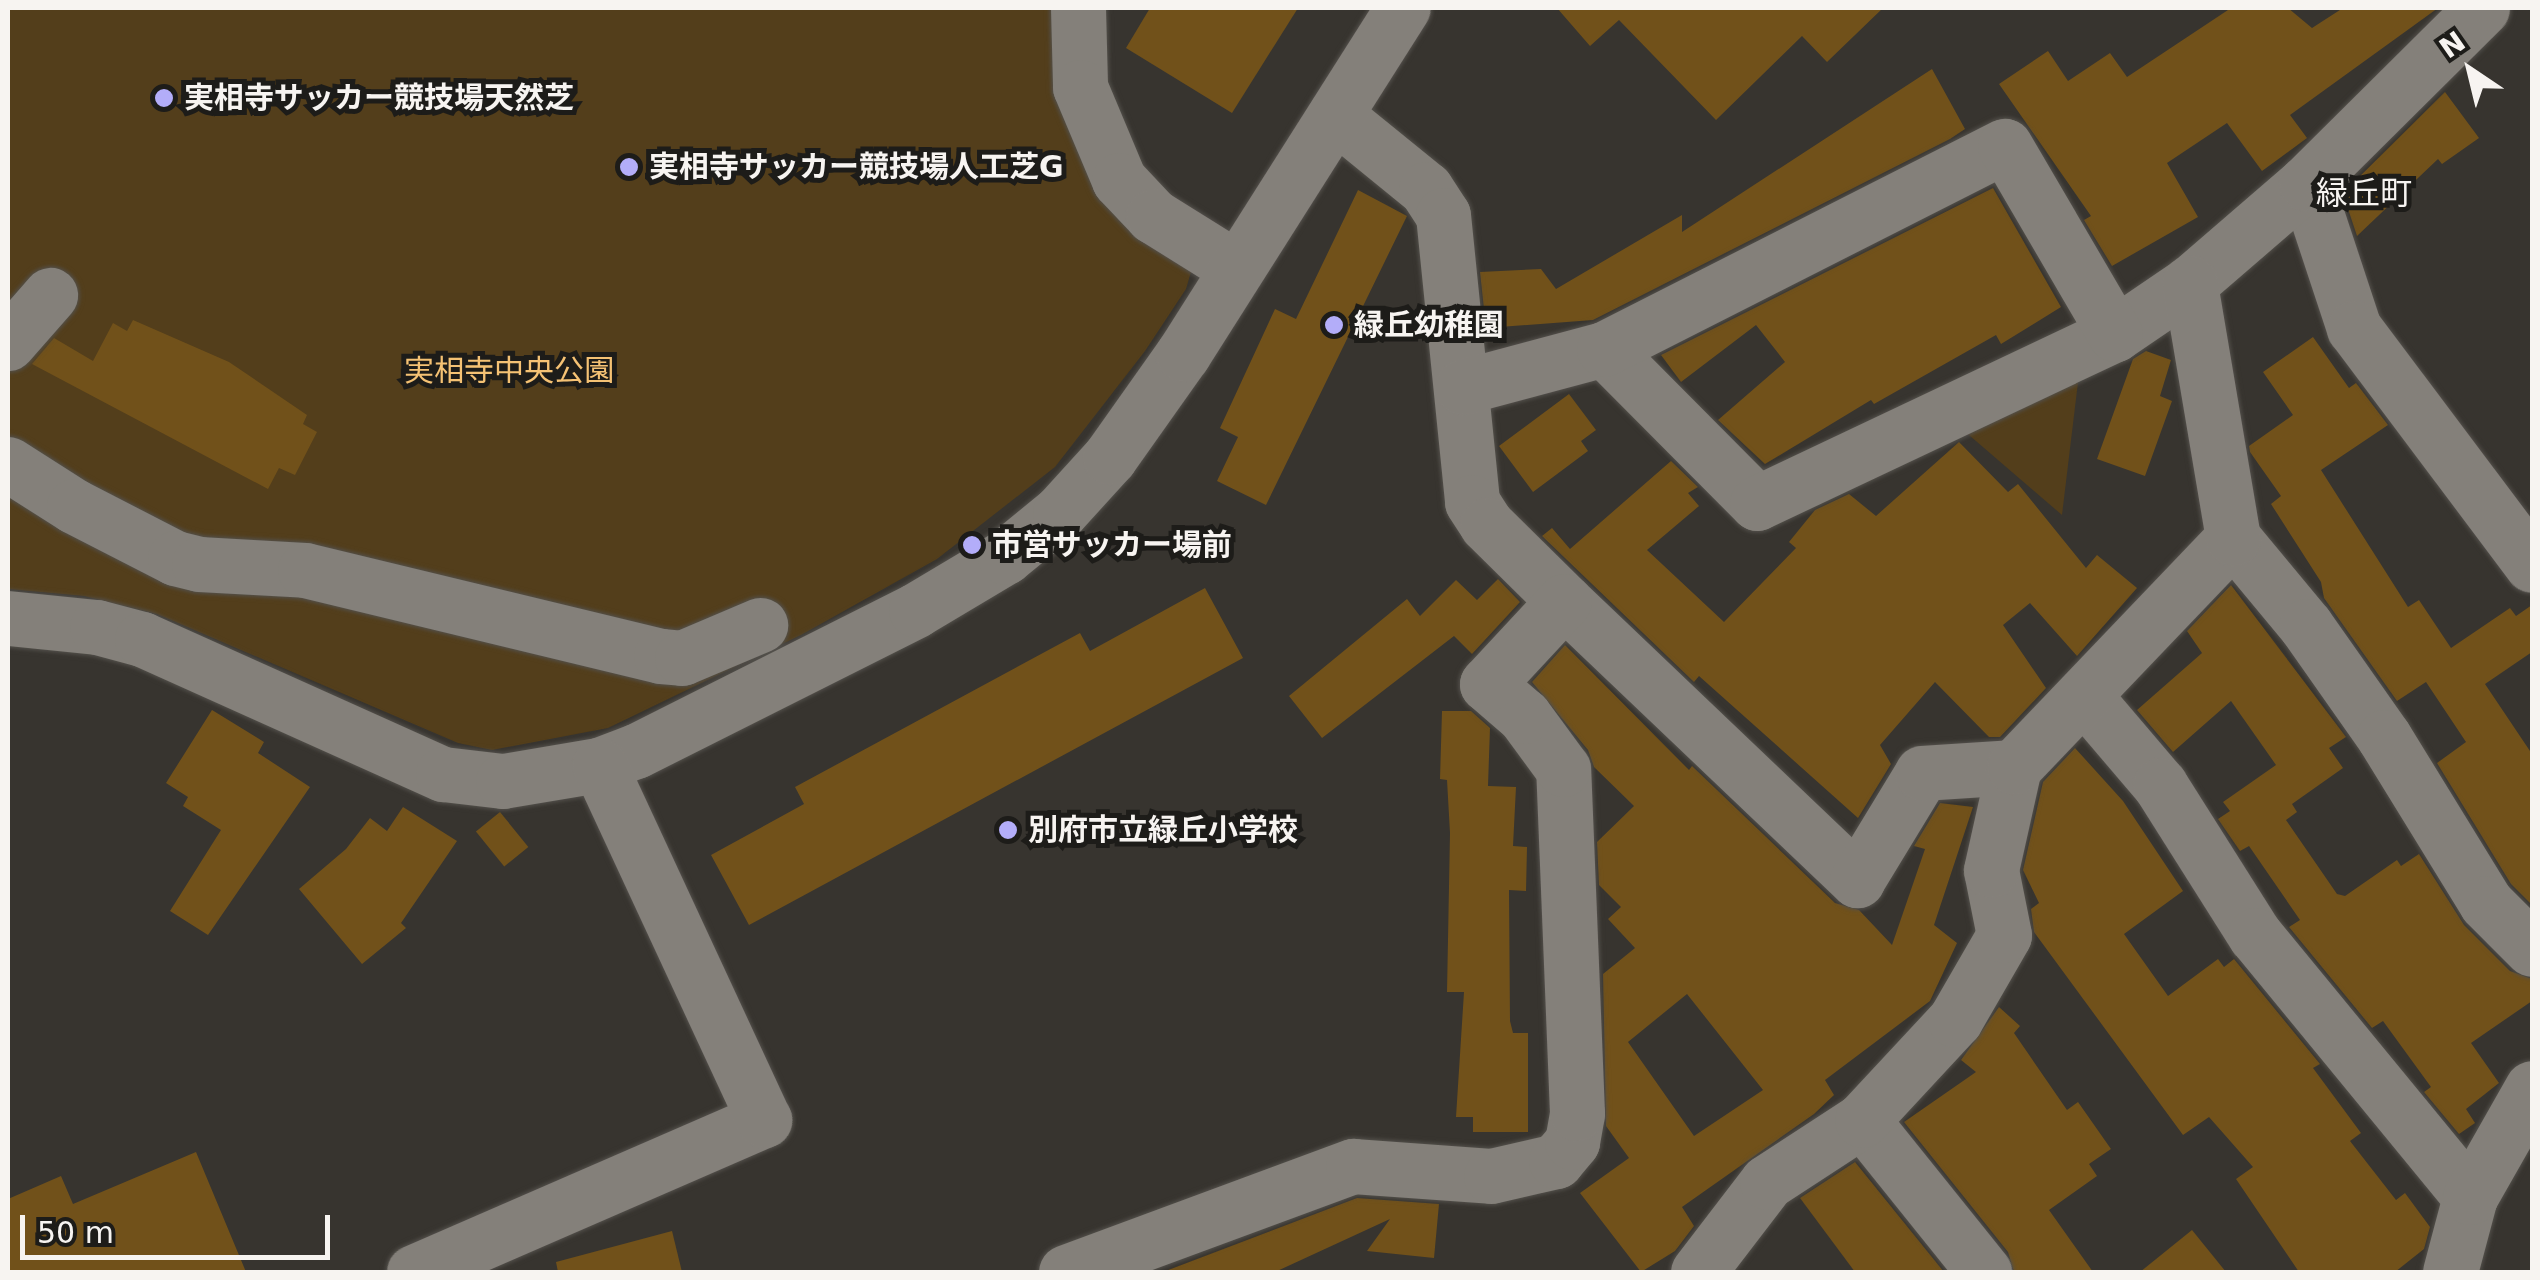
<!DOCTYPE html>
<html>
<head>
<meta charset="utf-8">
<style>
	body { margin:0 }
	#map { position:relative; width:2540px; height:1280px; overflow:hidden; background:#37342f; font-family:"DejaVu Sans","Noto Sans JP",sans-serif }
	div>[style] { position:absolute }
	.green>* { inset:0; background:#533e1b }
	.building>* { inset:0; background:#71511a; transform-origin:0 0 }
	.roads { filter:drop-shadow(0 0 2px #53504b) drop-shadow(0 0 2px #53504b) }
	.minor>* { height:55px; margin:-27.5px; padding:0 27.5px; transform-origin:27.5px; border-radius:27.5px; background:#84807a }
	.dots>* { width:28px; height:28px; translate:-50% -50%; box-sizing:border-box; border:5px solid #1d1c19; border-radius:50% }
	span { translate:-50% -50%; white-space:nowrap; text-align:center; line-height:1.15; -webkit-text-stroke:10px #1d1c19; paint-order:stroke }
	.poi-label { font-size:30px; color:#f7f4f1; font-weight:700 }
	.left { translate:0 -50%; text-align:left }
	.park-label { font-size:30px; color:#f5c274 }
	.neighbourhood-label { font-size:32px; color:#f7f4f1 }
	.frame { position:absolute; inset:0; border:10px solid #f7f4f1; pointer-events:none }
	.north { position:absolute; left:2420px; top:20px; width:100px; height:100px; -webkit-text-stroke:8px #1d1c19; paint-order:stroke; rotate:325deg; font-size:28px; font-weight:700; line-height:40px; text-align:center; color:#f7f4f1 }
	.north::after { content:''; display:block; margin:auto; width:35px; height:45px; background:#f7f4f1; clip-path:polygon(50% 0,100% 100%,50% 72%,0 100%) }
	.scale { position:absolute; left:20px; top:1215px; width:310px; height:45px; box-sizing:border-box; border:5px solid #f7f4f1; border-top:0; padding-left:12px; font-size:30px; line-height:35px; white-space:nowrap; color:#f7f4f1; -webkit-text-stroke:8px #1d1c19; paint-order:stroke }
</style>
</head>
<body>
<div id="map">
	<div class="green">
		<div style="clip-path:polygon(8px 8px,1066px 8px,1066px 83px,1193px 265px,1186px 289px,1145px 351px,1055px 467px,937px 559px,801px 635px,608px 728px,492px 750px,458px 743px,157px 614px,84px 596px,8px 589px)"></div>
		<div style="clip-path:polygon(2079px 374px,2062px 515px,1962px 429px)"></div>
	</div>
	<div class="building">
		<div style="clip-path:polygon(1150px 8px,1298px 8px,1232px 113px,1126px 48px)"></div>
		<div style="clip-path:polygon(1557px 8px,1883px 8px,1827px 62px,1802px 36px,1716px 120px,1619px 20px,1590px 46px)"></div>
		<div style="clip-path:polygon(2231px 8px,2288px 8px,2312px 28px,2343px 8px,2438px 8px,2290px 115px,2307px 138px,2262px 171px,2227px 123px,2167px 163px,2198px 217px,2112px 266px,2084px 220px,2091px 216px,1999px 84px,2048px 51px,2068px 81px,2110px 53px,2127px 77px)"></div>
		<div style="clip-path:polygon(1932px 69px,1965px 129px,1950px 139px,1593px 320px,1486px 328px,1480px 272px,1541px 269px,1556px 289px,1682px 215px,1682px 232px)"></div>
		<div style="clip-path:polygon(2445px 92px,2479px 138px,2442px 164px,2438px 159px,2357px 236px,2344px 197px,2349px 187px)"></div>
		<div style="clip-path:polygon(1993px 188px,2061px 307px,2001px 344px,1996px 335px,1874px 404px,1871px 400px,1765px 464px,1718px 420px,1785px 362px,1756px 325px,1681px 382px,1661px 355px)"></div>
		<div style="clip-path:polygon(1358px 190px,1407px 216px,1266px 505px,1217px 481px,1238px 437px,1220px 428px,1275px 309px,1296px 319px)"></div>
		<div style="clip-path:polygon(133px 320px,229px 362px,307px 415px,303px 424px,317px 432px,295px 475px,279px 468px,268px 489px,32px 364px,54px 338px,93px 361px,113px 323px,127px 331px)"></div>
		<div style="clip-path:polygon(2313px 337px,2349px 388px,2356px 383px,2388px 425px,2321px 470px,2408px 607px,2419px 600px,2451px 648px,2510px 608px,2516px 616px,2532px 605px,2532px 652px,2485px 684px,2532px 754px,2532px 905px,2511px 884px,2437px 763px,2466px 742px,2426px 682px,2397px 701px,2324px 598px,2321px 582px,2271px 504px,2281px 496px,2250px 452px,2249px 446px,2293px 415px,2263px 372px)"></div>
		<div style="clip-path:polygon(2146px 351px,2171px 360px,2160px 396px,2172px 401px,2145px 476px,2097px 459px,2133px 359px)"></div>
		<div style="clip-path:polygon(1569px 394px,1596px 430px,1581px 441px,1588px 451px,1533px 492px,1499px 446px)"></div>
		<div style="clip-path:polygon(1959px 442px,2008px 492px,2018px 484px,2086px 568px,2097px 555px,2137px 588px,2077px 656px,2030px 603px,2003px 625px,2046px 688px,2000px 737px,1989px 737px,1935px 682px,1880px 745px,1891px 764px,1858px 818px,1699px 676px,1694px 682px,1542px 536px,1552px 528px,1570px 549px,1671px 461px,1698px 487px,1688px 493px,1699px 506px,1647px 550px,1724px 622px,1796px 548px,1789px 542px,1815px 510px,1849px 494px,1876px 516px)"></div>
		<div style="clip-path:polygon(1498px 579px,1520px 602px,1472px 654px,1454px 636px,1322px 738px,1289px 696px,1407px 599px,1420px 616px,1456px 580px,1477px 600px)"></div>
		<div style="clip-path:polygon(2231px 585px,2346px 737px,2329px 748px,2343px 768px,2292px 804px,2297px 812px,2286px 820px,2337px 894px,2345px 896px,2397px 860px,2401px 866px,2419px 854px,2464px 925px,2510px 971px,2532px 979px,2532px 1001px,2471px 1043px,2499px 1083px,2466px 1109px,2475px 1123px,2459px 1134px,2424px 1092px,2431px 1087px,2383px 1021px,2372px 1028px,2289px 927px,2300px 920px,2249px 846px,2240px 851px,2218px 819px,2230px 811px,2223px 802px,2276px 765px,2231px 701px,2173px 752px,2137px 710px,2202px 653px,2187px 631px)"></div>
		<div style="clip-path:polygon(1205px 588px,1243px 658px,749px 925px,711px 855px,804px 804px,795px 787px,1080px 633px,1090px 651px)"></div>
		<div style="clip-path:polygon(evenodd,1565px 645px,1689px 770px,1692px 766px,1835px 903px,1859px 910px,1892px 945px,1925px 849px,1914px 846px,1940px 803px,1973px 807px,1934px 925px,1957px 943px,1930px 1001px,1825px 1080px,1834px 1095px,1814px 1114px,1682px 1207px,1694px 1226px,1675px 1251px,1641px 1272px,1580px 1193px,1629px 1158px,1606px 1126px,1603px 974px,1635px 948px,1608px 919px,1621px 907px,1599px 885px,1597px 842px,1634px 806px,1594px 767px,1588px 750px,1532px 682px,1565px 645px,1687px 994px,1763px 1090px,1694px 1136px,1628px 1042px,1687px 994px)"></div>
		<div style="clip-path:polygon(212px 710px,264px 742px,258px 753px,310px 787px,208px 935px,170px 911px,221px 830px,183px 806px,188px 797px,166px 783px)"></div>
		<div style="clip-path:polygon(1442px 711px,1471px 711px,1490px 728px,1488px 786px,1516px 787px,1513px 846px,1527px 847px,1526px 891px,1509px 890px,1510px 1021px,1513px 1033px,1528px 1033px,1528px 1132px,1473px 1132px,1473px 1117px,1456px 1117px,1464px 992px,1447px 992px,1450px 833px,1447px 780px,1440px 779px)"></div>
		<div style="clip-path:polygon(2075px 748px,2123px 801px,2183px 891px,2124px 934px,2168px 996px,2218px 959px,2224px 967px,2234px 959px,2320px 1064px,2313px 1068px,2361px 1133px,2350px 1141px,2396px 1200px,2405px 1193px,2430px 1227px,2424px 1249px,2395px 1272px,2299px 1272px,2236px 1179px,2253px 1167px,2209px 1117px,2183px 1135px,2034px 932px,2031px 909px,2039px 903px,2023px 870px,2043px 782px)"></div>
		<div style="clip-path:polygon(403px 807px,457px 841px,401px 923px,406px 928px,362px 964px,299px 889px,346px 849px,370px 818px,387px 831px)"></div>
		<div style="left:500px;top:812px;width:45px;height:31px;rotate:51deg"></div>
		<div style="clip-path:polygon(1999px 1007px,2020px 1026px,2014px 1033px,2067px 1110px,2078px 1102px,2111px 1149px,2089px 1164px,2097px 1176px,2049px 1210px,2093px 1272px,2014px 1272px,2008px 1252px,1904px 1122px,1976px 1072px,1961px 1060px)"></div>
		<div style="clip-path:polygon(196px 1152px,246px 1272px,8px 1272px,8px 1199px,61px 1176px,73px 1204px)"></div>
		<div style="clip-path:polygon(1855px 1162px,1944px 1272px,1855px 1272px,1800px 1198px)"></div>
		<div style="clip-path:polygon(1357px 1198px,1439px 1204px,1434px 1258px,1367px 1251px,1390px 1219px,1275px 1272px,1163px 1272px)"></div>
		<div style="clip-path:polygon(2192px 1230px,2226px 1272px,2140px 1272px)"></div>
		<div style="clip-path:polygon(672px 1231px,682px 1272px,558px 1272px,556px 1262px)"></div>
	</div>
	<div class="roads">
		<div class="minor">
			<div style="left:1078px;top:8px;width:79px;rotate:88.5deg"></div>
			<div style="left:1080px;top:87px;width:101px;rotate:67.2deg"></div>
			<div style="left:1119px;top:180px;width:50px;rotate:46.6deg"></div>
			<div style="left:1153px;top:216px;width:97px;rotate:31.9deg"></div>
			<div style="left:1335px;top:115px;width:117px;rotate:39.1deg"></div>
			<div style="left:1426px;top:189px;width:31px;rotate:57deg"></div>
			<div style="left:1443px;top:215px;width:288px;rotate:84.2deg"></div>
			<div style="left:1472px;top:502px;width:27px;rotate:57deg"></div>
			<div style="left:1487px;top:525px;width:108px;rotate:44.6deg"></div>
			<div style="left:1564px;top:601px;width:405px;rotate:43.6deg"></div>
			<div style="left:1857px;top:880px;width:125px;rotate:-58.7deg"></div>
			<div style="left:1922px;top:773px;width:92px;rotate:-3.7deg"></div>
			<div style="left:2306px;top:183px;width:153px;rotate:71.7deg"></div>
			<div style="left:2354px;top:328px;width:296px;rotate:53.1deg"></div>
			<div style="left:8px;top:343px;width:64px;rotate:-48.8deg"></div>
			<div style="left:1604px;top:349px;width:217px;rotate:45.2deg"></div>
			<div style="left:1757px;top:503px;width:396px;rotate:-25.3deg"></div>
			<div style="left:2115px;top:334px;width:91px;rotate:-34.2deg"></div>
			<div style="left:2190px;top:283px;width:153px;rotate:-40.8deg"></div>
			<div style="left:2306px;top:183px;width:248px;rotate:-44.8deg"></div>
			<div style="left:1462px;top:387px;width:147px;rotate:-15deg"></div>
			<div style="left:1604px;top:349px;width:449px;rotate:-26.9deg"></div>
			<div style="left:2005px;top:146px;width:218px;rotate:59.7deg"></div>
			<div style="left:8px;top:464px;width:78px;rotate:32.5deg"></div>
			<div style="left:74px;top:506px;width:114px;rotate:27.2deg"></div>
			<div style="left:175px;top:558px;width:25px;rotate:14deg"></div>
			<div style="left:199px;top:564px;width:106px;rotate:3.2deg"></div>
			<div style="left:305px;top:570px;width:366px;rotate:13.6deg"></div>
			<div style="left:661px;top:656px;width:21px;rotate:5deg"></div>
			<div style="left:682px;top:658px;width:85px;rotate:-22.9deg"></div>
			<div style="left:2233px;top:538px;width:114px;rotate:50.3deg"></div>
			<div style="left:2306px;top:626px;width:136px;rotate:54.9deg"></div>
			<div style="left:2384px;top:737px;width:195px;rotate:58.4deg"></div>
			<div style="left:2486px;top:903px;width:65px;rotate:45deg"></div>
			<div style="left:8px;top:618px;width:89px;rotate:5.8deg"></div>
			<div style="left:97px;top:627px;width:47px;rotate:14.9deg"></div>
			<div style="left:142px;top:639px;width:330px;rotate:24.2deg"></div>
			<div style="left:443px;top:774px;width:60px;rotate:6.7deg"></div>
			<div style="left:503px;top:781px;width:97px;rotate:-9.5deg"></div>
			<div style="left:599px;top:765px;width:40px;rotate:-21deg"></div>
			<div style="left:636px;top:751px;width:313px;rotate:-26.7deg"></div>
			<div style="left:916px;top:610px;width:104px;rotate:-30.8deg"></div>
			<div style="left:1005px;top:557px;width:71px;rotate:-39.3deg"></div>
			<div style="left:1060px;top:512px;width:74px;rotate:-47.7deg"></div>
			<div style="left:1110px;top:457px;width:126px;rotate:-54.7deg"></div>
			<div style="left:1183px;top:354px;width:410px;rotate:-57.6deg"></div>
			<div style="left:2085px;top:697px;width:116px;rotate:49.6deg"></div>
			<div style="left:2160px;top:785px;width:178px;rotate:57.7deg"></div>
			<div style="left:2255px;top:935px;width:339px;rotate:50.6deg"></div>
			<div style="left:1862px;top:1120px;width:195px;rotate:51.2deg"></div>
			<div style="left:414px;top:1272px;width:382px;rotate:-23.5deg"></div>
			<div style="left:764px;top:1120px;width:391px;rotate:-114.9deg"></div>
			<div style="left:1066px;top:1272px;width:306px;rotate:-20.3deg"></div>
			<div style="left:1353px;top:1166px;width:138px;rotate:4.1deg"></div>
			<div style="left:1491px;top:1176px;width:67px;rotate:-13deg"></div>
			<div style="left:1556px;top:1161px;width:25px;rotate:-50deg"></div>
			<div style="left:1572px;top:1142px;width:29px;rotate:-80deg"></div>
			<div style="left:1577px;top:1113px;width:344px;rotate:-92.3deg"></div>
			<div style="left:1563px;top:769px;width:66px;rotate:-126.3deg"></div>
			<div style="left:1524px;top:716px;width:49px;rotate:-139.1deg"></div>
			<div style="left:1487px;top:684px;width:113px;rotate:-47.1deg"></div>
			<div style="left:1698px;top:1272px;width:113px;rotate:-52.5deg"></div>
			<div style="left:1767px;top:1182px;width:113px;rotate:-33.1deg"></div>
			<div style="left:1862px;top:1120px;width:137px;rotate:-47.1deg"></div>
			<div style="left:1955px;top:1020px;width:98px;rotate:-60deg"></div>
			<div style="left:2004px;top:935px;width:66px;rotate:-101.3deg"></div>
			<div style="left:1991px;top:870px;width:106px;rotate:-77.4deg"></div>
			<div style="left:2014px;top:767px;width:317px;rotate:-46.3deg"></div>
			<div style="left:2233px;top:538px;width:259px;rotate:-99.6deg"></div>
			<div style="left:2450px;top:1272px;width:78px;rotate:-75.1deg"></div>
			<div style="left:2470px;top:1197px;width:125px;rotate:-60.4deg"></div>
		</div>
	</div>
	<div class="dots">
		<div style="left:164px;top:98px;background:#b3adf9"></div>
		<div style="left:629px;top:167px;background:#b3adf9"></div>
		<div style="left:1334px;top:325px;background:#b3adf9"></div>
		<div style="left:972px;top:545px;background:#b3adf9"></div>
		<div style="left:1008px;top:830px;background:#b3adf9"></div>
	</div>
	<div class="poi-label">
		<span class="left" style="left:184px;top:98px">実相寺サッカー競技場天然芝</span>
		<span class="left" style="left:649px;top:167px">実相寺サッカー競技場人工芝G</span>
		<span class="left" style="left:1354px;top:325px">緑丘幼稚園</span>
		<span class="left" style="left:992px;top:545px">市営サッカー場前</span>
		<span class="left" style="left:1028px;top:830px">別府市立緑丘小学校</span>
	</div>
	<div class="park-label">
		<span style="left:509px;top:371px">実相寺中央公園</span>
	</div>
	<div class="neighbourhood-label">
		<span style="left:2364px;top:193px">緑丘町</span>
	</div>
	<div class="frame"></div>
	<div class="north">N</div>
	<div class="scale">50 m</div>
</div>
</body>
</html>
